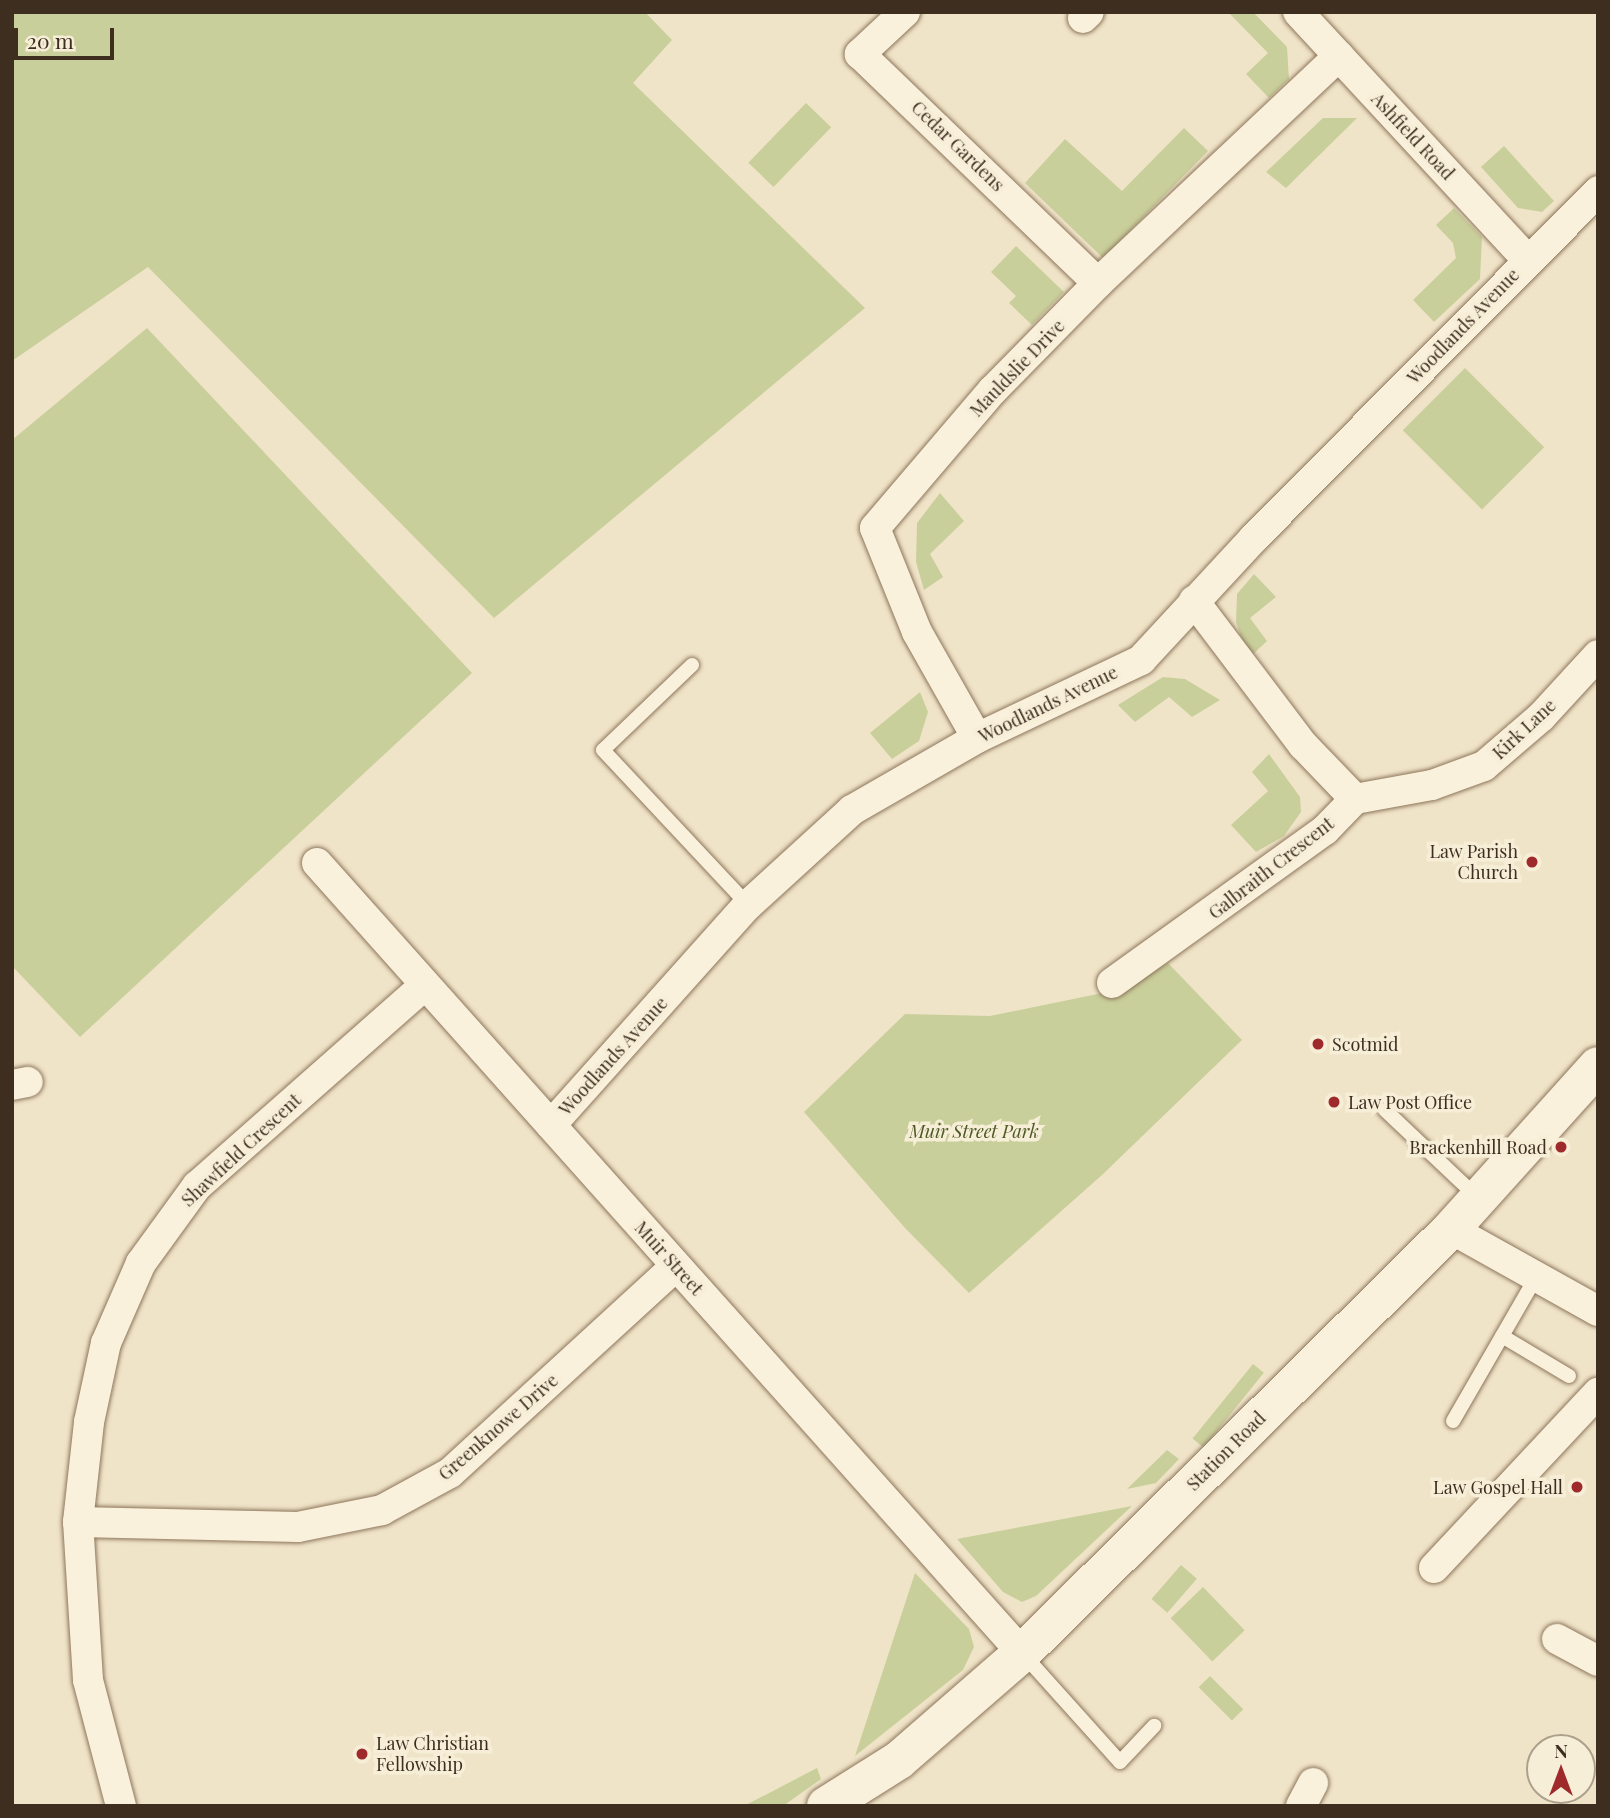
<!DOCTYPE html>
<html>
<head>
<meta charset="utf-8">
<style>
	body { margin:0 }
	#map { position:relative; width:1610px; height:1818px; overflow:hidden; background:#f0e4c8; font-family:"Playfair Display",serif }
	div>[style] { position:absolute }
	.green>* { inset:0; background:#c9cf9b; transform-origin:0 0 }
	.roads { filter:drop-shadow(0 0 2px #8d765c) drop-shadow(0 0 2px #8d765c) }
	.service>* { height:14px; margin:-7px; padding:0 7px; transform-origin:7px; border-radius:7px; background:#faf1dc }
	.minor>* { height:30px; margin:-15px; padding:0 15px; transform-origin:15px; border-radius:15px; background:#faf1dc }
	.secondary>* { height:38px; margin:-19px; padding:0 19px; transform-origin:19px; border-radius:19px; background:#faf1dc }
	.dots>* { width:19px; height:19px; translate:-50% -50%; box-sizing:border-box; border:4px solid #f7eed8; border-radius:50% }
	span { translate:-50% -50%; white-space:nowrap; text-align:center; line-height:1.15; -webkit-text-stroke:7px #f7eed8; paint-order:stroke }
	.street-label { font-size:18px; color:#3d2e20 }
	.poi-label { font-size:18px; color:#3d2e20 }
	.right { translate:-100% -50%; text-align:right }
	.left { translate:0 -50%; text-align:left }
	.park-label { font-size:18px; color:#4d5a26; font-style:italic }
	.frame { position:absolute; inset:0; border:14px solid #3d2e20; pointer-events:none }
	.north { position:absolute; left:1526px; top:1734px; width:70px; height:70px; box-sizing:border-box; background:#f7eed8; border:2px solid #ada18e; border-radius:50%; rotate:0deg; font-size:19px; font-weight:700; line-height:28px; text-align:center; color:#3d2e20 }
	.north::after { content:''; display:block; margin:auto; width:24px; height:32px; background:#9e2a2b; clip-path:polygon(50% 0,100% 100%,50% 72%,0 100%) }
	.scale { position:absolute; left:14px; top:28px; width:100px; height:32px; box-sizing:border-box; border:4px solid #3d2e20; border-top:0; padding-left:9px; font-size:21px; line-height:24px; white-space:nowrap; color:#3d2e20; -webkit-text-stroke:5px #f7eed8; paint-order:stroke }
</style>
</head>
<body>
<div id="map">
	<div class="green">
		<div style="clip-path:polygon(12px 12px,645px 12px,672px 40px,633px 83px,865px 308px,494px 618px,148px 267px,12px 361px)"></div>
		<div style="clip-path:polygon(1228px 12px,1253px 12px,1287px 47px,1289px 79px,1269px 98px,1246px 74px,1268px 53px)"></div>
		<div style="left:806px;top:103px;width:35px;height:83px;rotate:44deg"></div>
		<div style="clip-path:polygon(1323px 118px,1357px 118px,1286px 188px,1266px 172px)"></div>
		<div style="clip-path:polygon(1184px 128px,1208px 151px,1103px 258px,1025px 183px,1065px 139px,1122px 191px)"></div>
		<div style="clip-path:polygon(1504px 146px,1554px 201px,1542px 212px,1518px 208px,1481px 167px)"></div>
		<div style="clip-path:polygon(1454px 208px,1482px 237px,1480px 279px,1434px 322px,1413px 300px,1456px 258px,1453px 243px,1436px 225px)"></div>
		<div style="clip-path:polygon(1016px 246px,1064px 292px,1032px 325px,1009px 303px,1016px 296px,991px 272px)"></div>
		<div style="clip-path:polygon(147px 328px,472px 673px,80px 1037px,12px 966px,12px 440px)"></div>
		<div style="left:1465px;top:368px;width:112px;height:88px;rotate:45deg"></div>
		<div style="clip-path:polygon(940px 493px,964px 521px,930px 554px,943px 577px,924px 590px,916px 562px,917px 523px)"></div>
		<div style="clip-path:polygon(1254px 574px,1276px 597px,1250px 618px,1267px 641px,1248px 659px,1236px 622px,1237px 594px)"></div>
		<div style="clip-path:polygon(1163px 677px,1185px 679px,1220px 700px,1192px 717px,1169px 697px,1135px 722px,1118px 705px)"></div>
		<div style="clip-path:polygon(920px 692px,928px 712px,919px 741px,892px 759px,870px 733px)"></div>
		<div style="clip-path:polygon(1269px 754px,1300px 797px,1301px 812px,1284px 836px,1256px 852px,1231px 825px,1268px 791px,1252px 772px)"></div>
		<div style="clip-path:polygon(1168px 963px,1242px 1040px,1102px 1175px,969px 1293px,905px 1228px,804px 1112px,905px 1014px,990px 1016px,1117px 990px)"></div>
		<div style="left:1253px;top:1364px;width:14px;height:96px;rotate:39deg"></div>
		<div style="clip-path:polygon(1167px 1450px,1179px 1459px,1156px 1483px,1127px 1489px)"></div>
		<div style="clip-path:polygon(1132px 1506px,1036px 1596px,1022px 1602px,1003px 1592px,957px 1539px)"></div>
		<div style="left:1181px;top:1565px;width:21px;height:45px;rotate:41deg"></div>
		<div style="clip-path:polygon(915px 1573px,969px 1629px,974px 1647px,963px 1670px,855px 1756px)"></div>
		<div style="left:1203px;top:1587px;width:60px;height:45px;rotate:46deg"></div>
		<div style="left:1210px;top:1676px;width:47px;height:16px;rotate:45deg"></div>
		<div style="clip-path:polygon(817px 1768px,821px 1779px,783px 1806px,744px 1806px)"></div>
	</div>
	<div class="roads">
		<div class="service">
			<div style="left:692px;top:665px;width:123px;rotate:136.3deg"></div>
			<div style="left:603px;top:750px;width:212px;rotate:46.9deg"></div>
			<div style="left:1385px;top:1110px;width:128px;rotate:43.4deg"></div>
			<div style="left:1502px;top:1336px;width:78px;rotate:30.8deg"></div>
			<div style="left:1453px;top:1421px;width:166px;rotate:-60deg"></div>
			<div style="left:1023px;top:1654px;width:145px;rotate:48.1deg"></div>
			<div style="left:1120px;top:1762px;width:50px;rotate:-46.6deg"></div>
		</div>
		<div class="minor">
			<div style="left:905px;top:12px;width:62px;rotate:137deg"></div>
			<div style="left:860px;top:54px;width:330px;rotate:43.9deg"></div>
			<div style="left:1298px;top:12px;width:338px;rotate:47.2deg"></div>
			<div style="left:1083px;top:18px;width:8px;rotate:-45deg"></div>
			<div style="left:977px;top:738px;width:122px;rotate:-119.5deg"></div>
			<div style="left:917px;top:632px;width:112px;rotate:-112deg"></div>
			<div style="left:875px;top:528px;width:182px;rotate:-49.5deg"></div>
			<div style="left:993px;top:390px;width:150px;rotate:-45.5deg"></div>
			<div style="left:1098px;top:283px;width:331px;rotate:-43.3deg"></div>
			<div style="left:1355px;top:799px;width:78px;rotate:-10.3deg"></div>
			<div style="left:1432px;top:785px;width:55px;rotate:-20.1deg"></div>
			<div style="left:1484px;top:766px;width:75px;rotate:-40.7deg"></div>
			<div style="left:1541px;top:717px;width:84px;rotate:-47.4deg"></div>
			<div style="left:317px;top:863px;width:1059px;rotate:48.25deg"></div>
			<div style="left:1112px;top:983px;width:262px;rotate:-35.7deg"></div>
			<div style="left:1325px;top:830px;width:43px;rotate:-45.9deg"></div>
			<div style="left:1355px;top:799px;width:75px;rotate:-133.9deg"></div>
			<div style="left:1303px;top:745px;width:181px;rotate:-127.1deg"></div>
			<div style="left:12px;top:1085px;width:16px;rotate:-11deg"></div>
			<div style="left:551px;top:1125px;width:295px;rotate:-48.2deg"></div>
			<div style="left:748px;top:905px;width:141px;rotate:-42.4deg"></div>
			<div style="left:852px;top:810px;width:144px;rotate:-29.9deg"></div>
			<div style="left:977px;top:738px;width:182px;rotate:-25.4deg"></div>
			<div style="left:1141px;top:660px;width:166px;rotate:-47.2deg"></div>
			<div style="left:1254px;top:538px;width:489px;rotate:-45.2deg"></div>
			<div style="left:1451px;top:1229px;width:168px;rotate:29.2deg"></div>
			<div style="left:78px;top:1522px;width:220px;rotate:1.3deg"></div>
			<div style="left:298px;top:1527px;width:86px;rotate:-11.4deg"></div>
			<div style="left:382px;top:1510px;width:77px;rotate:-28.6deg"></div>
			<div style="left:450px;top:1473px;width:306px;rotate:-42.5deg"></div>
			<div style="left:1434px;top:1568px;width:240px;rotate:-46.9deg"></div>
			<div style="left:1557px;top:1639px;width:47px;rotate:28.2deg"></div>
			<div style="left:121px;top:1806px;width:130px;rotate:-104.7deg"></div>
			<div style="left:88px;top:1680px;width:158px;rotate:-93.6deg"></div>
			<div style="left:78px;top:1522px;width:101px;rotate:-83.7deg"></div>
			<div style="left:89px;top:1422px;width:81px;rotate:-77.9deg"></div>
			<div style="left:106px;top:1343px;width:87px;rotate:-66.4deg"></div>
			<div style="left:141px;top:1263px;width:95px;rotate:-54deg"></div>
			<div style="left:197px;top:1186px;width:304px;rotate:-41.4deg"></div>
			<div style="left:1301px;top:1806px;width:26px;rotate:-62deg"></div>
		</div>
		<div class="secondary">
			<div style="left:826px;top:1806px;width:86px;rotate:-32.2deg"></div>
			<div style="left:899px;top:1760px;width:163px;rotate:-41deg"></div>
			<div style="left:1022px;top:1653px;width:603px;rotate:-44.66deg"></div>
			<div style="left:1451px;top:1229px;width:219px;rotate:-48deg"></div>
		</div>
	</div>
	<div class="dots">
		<div style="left:1532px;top:862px;background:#9e2a2b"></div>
		<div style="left:1318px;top:1044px;background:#9e2a2b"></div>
		<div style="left:1334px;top:1102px;background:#9e2a2b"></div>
		<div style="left:1561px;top:1147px;background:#9e2a2b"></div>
		<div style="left:1577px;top:1487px;background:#9e2a2b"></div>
		<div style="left:362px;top:1754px;background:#9e2a2b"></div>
	</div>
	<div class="street-label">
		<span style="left:1413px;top:136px;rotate:47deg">Ashfield Road</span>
		<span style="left:958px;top:146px;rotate:44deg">Cedar Gardens</span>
		<span style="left:1463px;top:326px;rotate:-46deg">Woodlands Avenue</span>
		<span style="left:1017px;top:368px;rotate:-46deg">Mauldslie Drive</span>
		<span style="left:1048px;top:704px;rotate:-26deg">Woodlands Avenue</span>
		<span style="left:1524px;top:729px;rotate:-43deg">Kirk Lane</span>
		<span style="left:1271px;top:868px;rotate:-38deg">Galbraith Crescent</span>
		<span style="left:613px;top:1056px;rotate:-48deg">Woodlands Avenue</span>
		<span style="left:241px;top:1150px;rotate:-43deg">Shawfield Crescent</span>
		<span style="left:669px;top:1258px;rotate:48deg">Muir Street</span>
		<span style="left:498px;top:1427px;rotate:-41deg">Greenknowe Drive</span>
		<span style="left:1226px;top:1451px;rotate:-45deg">Station Road</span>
	</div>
	<div class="poi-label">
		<span class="right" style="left:1518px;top:862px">Law Parish<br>Church</span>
		<span class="left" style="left:1332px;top:1044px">Scotmid</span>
		<span class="left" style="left:1348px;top:1102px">Law Post Office</span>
		<span class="right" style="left:1547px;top:1147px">Brackenhill Road</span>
		<span class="right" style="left:1563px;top:1487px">Law Gospel Hall</span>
		<span class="left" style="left:376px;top:1754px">Law Christian<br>Fellowship</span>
	</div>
	<div class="park-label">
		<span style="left:974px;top:1131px">Muir Street Park</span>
	</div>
	<div class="frame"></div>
	<div class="north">N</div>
	<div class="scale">20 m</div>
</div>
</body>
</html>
